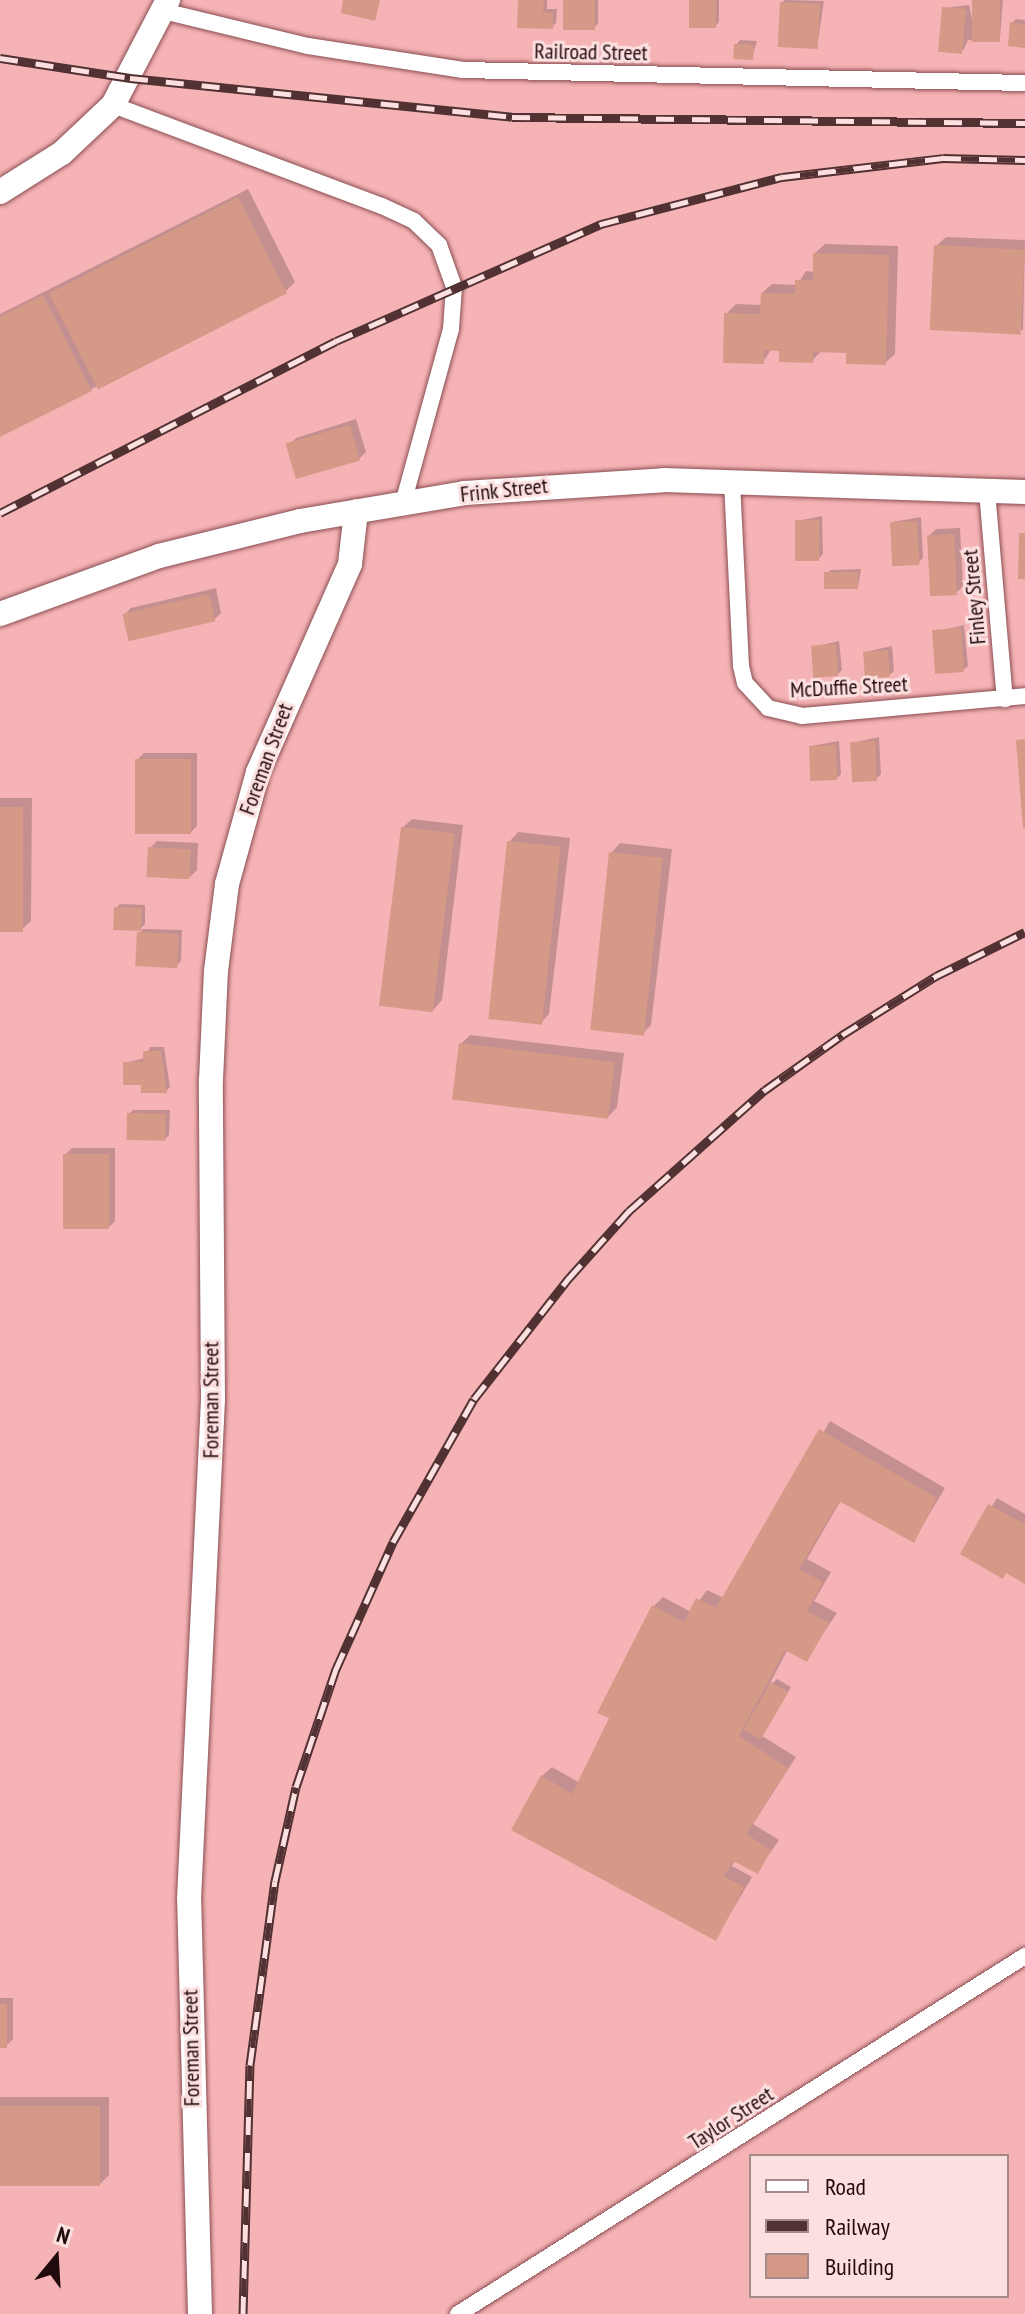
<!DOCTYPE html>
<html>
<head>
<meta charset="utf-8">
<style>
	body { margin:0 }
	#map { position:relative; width:1025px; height:2314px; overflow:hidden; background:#f6b3b5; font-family:"PT Sans Narrow",sans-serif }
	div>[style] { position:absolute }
	.shadow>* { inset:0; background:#0003 }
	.building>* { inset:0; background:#d59987; transform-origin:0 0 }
	.roads { filter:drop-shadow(0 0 2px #884e52) drop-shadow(0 0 2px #884e52) }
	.street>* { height:16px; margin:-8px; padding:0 8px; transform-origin:8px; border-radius:8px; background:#fff }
	.secondary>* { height:24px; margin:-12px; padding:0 12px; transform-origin:12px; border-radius:12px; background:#fff }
	.rail>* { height:9px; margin-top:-4.5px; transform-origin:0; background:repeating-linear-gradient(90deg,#fce0e0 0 18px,#523133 0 36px); box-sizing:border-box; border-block:2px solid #523133 }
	span { translate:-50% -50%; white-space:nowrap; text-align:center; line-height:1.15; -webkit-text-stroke:6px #fce0e0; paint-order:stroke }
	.street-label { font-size:22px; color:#200a0c }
	.legend { position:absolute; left:749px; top:2154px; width:260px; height:144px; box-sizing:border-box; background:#fce0e0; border:2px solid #a48a8b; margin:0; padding:10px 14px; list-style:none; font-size:24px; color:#200a0c }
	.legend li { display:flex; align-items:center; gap:16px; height:40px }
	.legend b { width:40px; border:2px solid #a48a8b }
	.north { position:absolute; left:16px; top:2218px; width:80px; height:80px; -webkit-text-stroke:6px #fce0e0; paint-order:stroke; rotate:18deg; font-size:22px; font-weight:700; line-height:32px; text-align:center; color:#200a0c }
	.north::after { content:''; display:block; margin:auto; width:28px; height:36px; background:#200a0c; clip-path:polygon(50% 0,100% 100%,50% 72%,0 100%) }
</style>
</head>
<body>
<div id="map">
	<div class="shadow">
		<div style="clip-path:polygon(520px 0,547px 0,547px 9px,557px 9px,556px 23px,552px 27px)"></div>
		<div style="clip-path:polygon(565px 0,598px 0,598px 24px,593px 28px)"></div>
		<div style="clip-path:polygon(691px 0,719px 0,719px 22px,715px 27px)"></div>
		<div style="clip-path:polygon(785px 0,824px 1px,817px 48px,782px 3px)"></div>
		<div style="clip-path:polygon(974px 0,1003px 0,1000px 38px,996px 42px,968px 40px,963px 51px,944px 8px,969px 5px,972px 19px)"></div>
		<div style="clip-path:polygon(1016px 19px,1025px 20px,1025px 46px,1012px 23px)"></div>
		<div style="clip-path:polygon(740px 40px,757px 41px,752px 58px,736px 45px)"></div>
		<div style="clip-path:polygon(248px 189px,295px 282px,286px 291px,0 435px,0 314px)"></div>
		<div style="clip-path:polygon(946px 237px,1025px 240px,1023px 331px,936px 246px)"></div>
		<div style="clip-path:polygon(825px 244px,898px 246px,895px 354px,885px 363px,848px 351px,821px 351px,812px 361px,772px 348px,763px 362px,726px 314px,736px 304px,762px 305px,762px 293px,772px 284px,797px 285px,806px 271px,815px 272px,815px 253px)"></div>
		<div style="clip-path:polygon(356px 419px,366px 452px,359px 459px,289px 445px,296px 438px)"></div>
		<div style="clip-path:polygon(822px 516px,823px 554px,819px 558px,797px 521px)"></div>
		<div style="clip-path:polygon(921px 517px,923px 558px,918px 563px,892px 522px)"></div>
		<div style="clip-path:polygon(960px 528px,963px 586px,956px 593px,929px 536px,936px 529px)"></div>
		<div style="clip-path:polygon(861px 569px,858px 587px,826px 574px,831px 570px)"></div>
		<div style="clip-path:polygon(216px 588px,221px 613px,214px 620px,124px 615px,131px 608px)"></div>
		<div style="clip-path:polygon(964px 625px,968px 666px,963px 670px,935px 632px)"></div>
		<div style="clip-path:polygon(839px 641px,842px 670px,837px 675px,813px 647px)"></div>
		<div style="clip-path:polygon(892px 646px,894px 671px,889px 675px,865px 652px)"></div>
		<div style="clip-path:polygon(879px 737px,881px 774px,876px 779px,852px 743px)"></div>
		<div style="clip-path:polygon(839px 741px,841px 774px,836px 779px,811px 746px)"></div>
		<div style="clip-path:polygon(144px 753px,197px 753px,197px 826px,190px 833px,137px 760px)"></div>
		<div style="clip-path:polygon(0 798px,32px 798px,31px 921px,21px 930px,0 930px)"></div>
		<div style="clip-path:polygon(412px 819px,463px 825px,442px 1000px,433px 1010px,402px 828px)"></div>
		<div style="clip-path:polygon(518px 832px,570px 838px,549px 1014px,540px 1024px,509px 842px)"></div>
		<div style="clip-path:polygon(157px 841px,198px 843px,197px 870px,190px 877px,150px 848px)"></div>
		<div style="clip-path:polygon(620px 843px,672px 849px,651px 1025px,641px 1035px,611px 853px)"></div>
		<div style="clip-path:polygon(120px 904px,145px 905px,145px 924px,141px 928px,116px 908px)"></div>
		<div style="clip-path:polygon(143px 929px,182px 930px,181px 961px,177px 965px,139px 933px)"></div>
		<div style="clip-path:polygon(470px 1035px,624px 1053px,617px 1107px,608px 1117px,461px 1044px)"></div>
		<div style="clip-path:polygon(150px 1047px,164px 1047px,170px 1087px,166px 1091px,143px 1083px,125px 1063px,145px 1058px)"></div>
		<div style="clip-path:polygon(133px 1110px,170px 1110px,169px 1135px,165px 1139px,129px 1114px)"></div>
		<div style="clip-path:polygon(72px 1148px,115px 1148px,115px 1221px,108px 1228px,65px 1155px)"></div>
		<div style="clip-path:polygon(830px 1421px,945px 1488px,914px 1540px,841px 1500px,807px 1559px,831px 1572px,814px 1601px,837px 1613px,806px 1659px,788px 1649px,768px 1687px,777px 1679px,791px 1687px,762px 1736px,796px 1757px,753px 1824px,779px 1840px,757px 1872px,735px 1860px,732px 1866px,752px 1877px,716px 1938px,542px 1776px,552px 1767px,580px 1783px,612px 1717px,654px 1606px,663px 1597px,691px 1612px,707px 1590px,724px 1598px)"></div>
		<div style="clip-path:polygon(997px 1498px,1025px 1514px,1025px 1581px,962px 1554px)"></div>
		<div style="clip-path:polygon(0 1998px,13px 1998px,13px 2039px,6px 2046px,0 2046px)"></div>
		<div style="clip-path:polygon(0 2097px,109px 2097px,109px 2175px,100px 2184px,0 2164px)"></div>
	</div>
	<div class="building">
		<div style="clip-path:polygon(343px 0,380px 0,375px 21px,341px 13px)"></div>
		<div style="clip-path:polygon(518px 0,544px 0,543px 12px,553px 13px,553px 29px,517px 28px)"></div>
		<div style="left:563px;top:0;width:32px;height:30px"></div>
		<div style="left:689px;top:0;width:27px;height:28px"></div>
		<div style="left:972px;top:0;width:28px;height:42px"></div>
		<div style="left:780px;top:2px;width:40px;height:45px;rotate:3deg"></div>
		<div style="left:942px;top:7px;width:24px;height:45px;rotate:5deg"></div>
		<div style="clip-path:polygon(1010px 22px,1025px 24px,1025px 48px,1008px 46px)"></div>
		<div style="left:734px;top:44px;width:20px;height:15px;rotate:3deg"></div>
		<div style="left:238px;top:197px;width:108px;height:212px;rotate:63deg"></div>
		<div style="left:934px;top:245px;width:91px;height:85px;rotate:3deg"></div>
		<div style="clip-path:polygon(813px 253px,889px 255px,886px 365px,846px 364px,846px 353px,813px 352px,813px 363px,779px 362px,779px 351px,764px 350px,764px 364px,723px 363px,724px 313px,760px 314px,761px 293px,795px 294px,795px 280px,813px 280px)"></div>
		<div style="clip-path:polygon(43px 295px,92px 391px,0 437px,0 317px)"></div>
		<div style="left:350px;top:425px;width:37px;height:67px;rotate:74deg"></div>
		<div style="left:795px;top:520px;width:24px;height:41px"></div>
		<div style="left:917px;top:521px;width:44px;height:27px;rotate:87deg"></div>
		<div style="clip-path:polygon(1019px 533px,1025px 533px,1025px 579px,1018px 579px)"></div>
		<div style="left:954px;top:534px;width:61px;height:27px;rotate:87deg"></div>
		<div style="left:858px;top:572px;width:17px;height:34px;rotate:90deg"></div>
		<div style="left:209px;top:594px;width:28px;height:89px;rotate:77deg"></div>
		<div style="left:961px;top:628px;width:44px;height:29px;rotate:86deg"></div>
		<div style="left:836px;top:644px;width:32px;height:25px;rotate:86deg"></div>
		<div style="left:888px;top:650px;width:27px;height:25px;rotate:86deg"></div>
		<div style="clip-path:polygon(1025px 739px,1025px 828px,1023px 828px,1016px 740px)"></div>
		<div style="left:875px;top:741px;width:40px;height:25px;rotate:87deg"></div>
		<div style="left:836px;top:745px;width:35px;height:27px;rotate:88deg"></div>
		<div style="left:135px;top:759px;width:56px;height:75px"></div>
		<div style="left:0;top:807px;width:23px;height:125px"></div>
		<div style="left:401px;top:827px;width:54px;height:180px;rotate:7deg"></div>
		<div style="left:507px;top:841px;width:54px;height:179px;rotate:6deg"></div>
		<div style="left:148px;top:847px;width:43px;height:30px;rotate:3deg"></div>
		<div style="left:609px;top:852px;width:54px;height:179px;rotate:6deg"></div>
		<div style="left:114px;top:907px;width:28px;height:23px;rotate:2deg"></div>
		<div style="left:137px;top:932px;width:42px;height:34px;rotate:3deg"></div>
		<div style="left:459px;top:1043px;width:157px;height:57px;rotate:7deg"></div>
		<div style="clip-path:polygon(143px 1051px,161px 1051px,167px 1093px,141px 1093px,141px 1085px,123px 1085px,123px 1062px,143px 1062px)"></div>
		<div style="left:127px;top:1113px;width:39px;height:27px;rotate:1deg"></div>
		<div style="left:63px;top:1154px;width:46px;height:75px"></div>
		<div style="clip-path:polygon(819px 1429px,937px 1498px,914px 1543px,839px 1501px,799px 1569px,823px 1582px,807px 1611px,829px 1623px,807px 1662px,785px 1650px,739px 1736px,788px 1768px,746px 1834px,771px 1850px,758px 1874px,733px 1861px,724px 1876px,744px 1887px,716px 1941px,511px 1830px,541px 1775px,572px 1794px,609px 1718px,597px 1713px,652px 1605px,684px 1622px,696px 1598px,716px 1608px)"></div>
		<div style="clip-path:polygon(988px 1504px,1025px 1524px,1025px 1584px,1006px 1573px,1003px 1579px,960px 1554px)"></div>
		<div style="left:771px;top:1682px;width:20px;height:55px;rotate:30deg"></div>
		<div style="left:0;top:2004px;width:7px;height:44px"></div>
		<div style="left:0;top:2106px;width:100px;height:80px"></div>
	</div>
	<div class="roads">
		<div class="street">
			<div style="left:163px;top:11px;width:149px;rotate:13.6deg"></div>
			<div style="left:308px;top:46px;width:157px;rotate:8.8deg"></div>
			<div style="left:463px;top:70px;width:562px;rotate:1.33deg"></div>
			<div style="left:113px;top:105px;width:287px;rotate:20.6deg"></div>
			<div style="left:382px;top:206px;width:35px;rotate:25deg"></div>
			<div style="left:414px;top:221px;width:35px;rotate:44deg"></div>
			<div style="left:439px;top:245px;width:45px;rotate:70.3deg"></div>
			<div style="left:454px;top:287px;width:42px;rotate:94.1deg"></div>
			<div style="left:451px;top:329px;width:180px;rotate:105.4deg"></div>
			<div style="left:732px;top:482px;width:184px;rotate:87.2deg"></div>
			<div style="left:741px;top:666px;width:17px;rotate:77deg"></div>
			<div style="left:745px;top:683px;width:34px;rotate:47deg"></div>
			<div style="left:768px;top:708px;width:35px;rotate:13deg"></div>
			<div style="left:802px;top:716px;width:224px;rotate:-5.1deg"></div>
			<div style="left:987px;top:491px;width:209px;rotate:85.1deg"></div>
			<div style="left:458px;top:2314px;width:671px;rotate:-32.27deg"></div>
		</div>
		<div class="secondary">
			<div style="left:0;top:192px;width:73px;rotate:-32.2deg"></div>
			<div style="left:62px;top:153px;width:70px;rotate:-43.3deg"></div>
			<div style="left:113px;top:105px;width:119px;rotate:-62.4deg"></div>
			<div style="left:0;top:614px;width:169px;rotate:-20deg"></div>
			<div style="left:159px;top:556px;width:145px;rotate:-13.9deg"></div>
			<div style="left:300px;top:521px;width:167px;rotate:-9.6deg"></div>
			<div style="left:465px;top:493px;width:199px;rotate:-3.7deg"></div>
			<div style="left:664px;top:480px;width:361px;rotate:1.9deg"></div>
			<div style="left:200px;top:2314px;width:415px;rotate:-91.5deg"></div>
			<div style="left:189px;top:1899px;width:501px;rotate:-87.25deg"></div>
			<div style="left:213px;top:1399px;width:319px;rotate:-90.4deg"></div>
			<div style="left:211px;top:1080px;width:109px;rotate:-87.4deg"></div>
			<div style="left:216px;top:971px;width:88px;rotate:-82.8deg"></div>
			<div style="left:227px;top:884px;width:116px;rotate:-74.5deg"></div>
			<div style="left:258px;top:772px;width:227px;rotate:-66.1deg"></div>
			<div style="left:350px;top:564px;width:53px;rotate:-83.5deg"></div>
		</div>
	</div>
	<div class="rail">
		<div style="left:0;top:58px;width:132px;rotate:8.7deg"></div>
		<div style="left:130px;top:78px;width:384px;rotate:5.8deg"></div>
		<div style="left:512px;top:117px;width:513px;rotate:0.67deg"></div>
		<div style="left:0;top:513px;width:377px;rotate:-27.1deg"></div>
		<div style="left:336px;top:341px;width:290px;rotate:-23.8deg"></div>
		<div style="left:601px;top:224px;width:187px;rotate:-14.6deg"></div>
		<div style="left:782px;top:177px;width:162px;rotate:-6.7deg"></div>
		<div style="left:943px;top:158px;width:82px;rotate:1.4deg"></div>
		<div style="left:243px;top:2314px;width:249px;rotate:-88.4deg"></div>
		<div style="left:250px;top:2065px;width:186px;rotate:-82.3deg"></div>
		<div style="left:275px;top:1881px;width:96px;rotate:-77.4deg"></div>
		<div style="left:296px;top:1787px;width:125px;rotate:-71.3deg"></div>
		<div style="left:336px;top:1669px;width:139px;rotate:-65.8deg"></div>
		<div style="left:393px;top:1542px;width:164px;rotate:-60.5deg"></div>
		<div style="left:474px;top:1399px;width:154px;rotate:-51.9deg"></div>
		<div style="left:569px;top:1278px;width:90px;rotate:-48.2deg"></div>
		<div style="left:629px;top:1211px;width:182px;rotate:-41.7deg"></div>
		<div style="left:765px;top:1090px;width:95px;rotate:-35.5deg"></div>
		<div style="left:842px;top:1035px;width:111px;rotate:-32.1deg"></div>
		<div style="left:936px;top:976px;width:99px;rotate:-26.3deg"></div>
	</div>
	<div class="street-label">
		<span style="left:591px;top:52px;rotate:1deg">Railroad Street</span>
		<span style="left:504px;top:490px;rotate:-6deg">Frink Street</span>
		<span style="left:974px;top:597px;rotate:-95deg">Finley Street</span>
		<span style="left:849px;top:687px;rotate:-3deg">McDuffie Street</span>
		<span style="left:266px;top:759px;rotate:-70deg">Foreman Street</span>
		<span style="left:211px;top:1400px;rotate:-90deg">Foreman Street</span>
		<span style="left:191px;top:2048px;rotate:-91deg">Foreman Street</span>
		<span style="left:731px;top:2118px;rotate:-33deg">Taylor Street</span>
	</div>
	<ul class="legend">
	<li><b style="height:10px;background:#fff"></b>Road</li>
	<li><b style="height:10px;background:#523133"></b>Railway</li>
	<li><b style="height:22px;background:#d59987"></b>Building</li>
	</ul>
	<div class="north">N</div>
</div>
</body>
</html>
